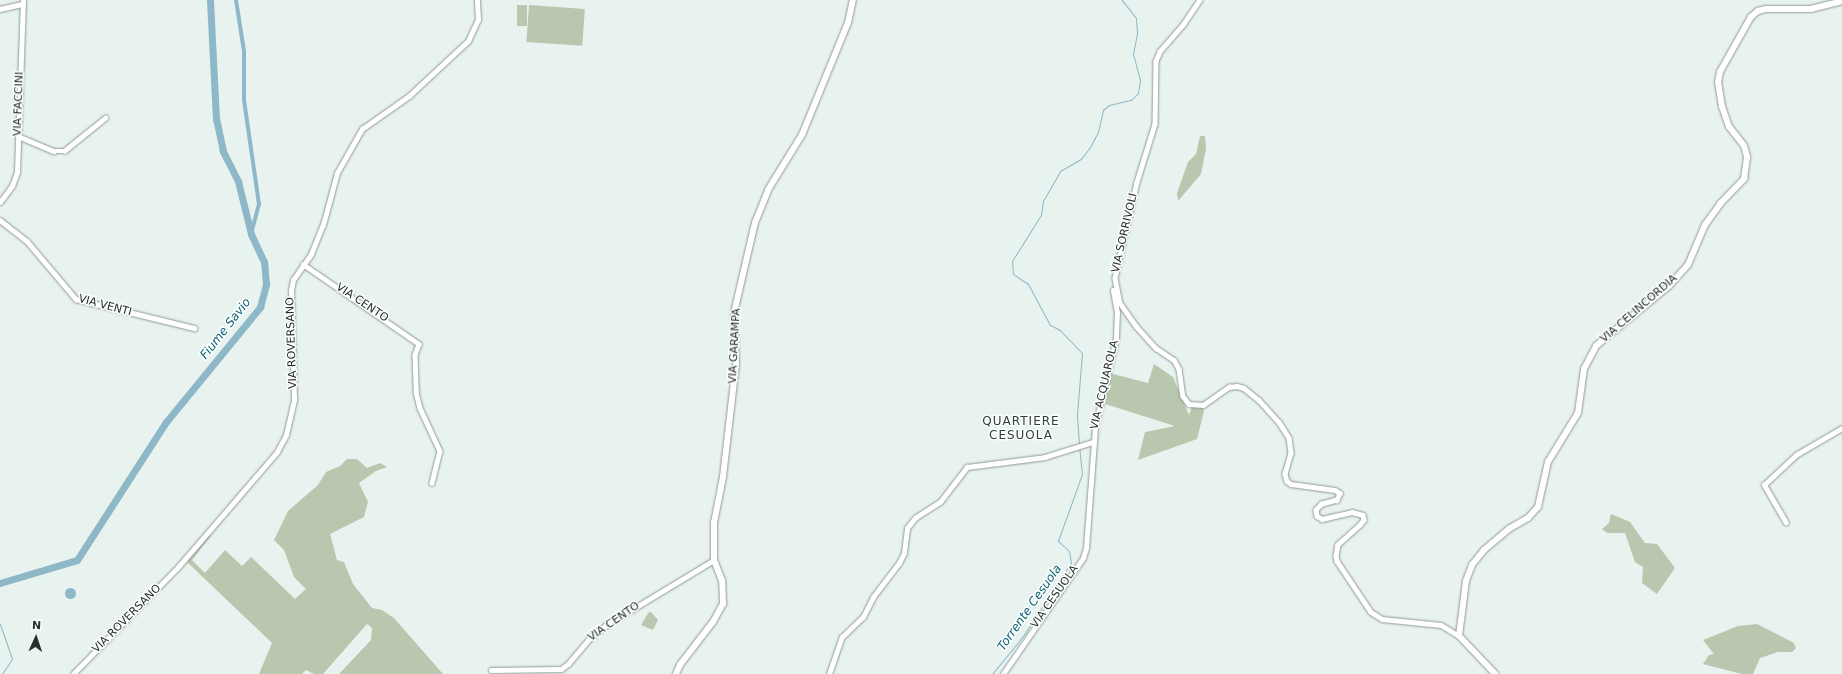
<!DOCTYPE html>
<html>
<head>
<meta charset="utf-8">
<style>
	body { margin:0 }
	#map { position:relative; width:1842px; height:674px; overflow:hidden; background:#e8f3f0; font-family:"DejaVu Sans",sans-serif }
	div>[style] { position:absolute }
	.green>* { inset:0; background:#b9c7ae; transform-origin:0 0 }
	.water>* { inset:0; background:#8eb7c7 }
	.round { border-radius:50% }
	.stream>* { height:1px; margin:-0.5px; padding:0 0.5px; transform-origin:0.5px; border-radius:0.5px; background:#8eb7c7 }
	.canal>* { height:4px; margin:-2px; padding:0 2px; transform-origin:2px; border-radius:2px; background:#8eb7c7 }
	.river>* { height:7px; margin:-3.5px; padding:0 3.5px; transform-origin:3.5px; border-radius:3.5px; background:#8eb7c7 }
	.roads { filter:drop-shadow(0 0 1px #8f9a97) drop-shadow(0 0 1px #8f9a97) }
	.minor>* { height:4.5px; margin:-2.25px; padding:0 2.25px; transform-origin:2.25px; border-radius:2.25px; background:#fff }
	.tertiary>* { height:5.5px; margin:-2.75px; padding:0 2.75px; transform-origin:2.75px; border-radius:2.75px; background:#fff }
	span { translate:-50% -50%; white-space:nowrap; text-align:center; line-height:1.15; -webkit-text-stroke:3px #fafffd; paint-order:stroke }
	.street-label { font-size:11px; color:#292d2c }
	.water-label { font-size:12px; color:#126077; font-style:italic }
	.neighbourhood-label { font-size:12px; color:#323c39; letter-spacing:1px }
	.north { position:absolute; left:16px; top:618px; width:40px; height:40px; -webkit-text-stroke:3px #fafffd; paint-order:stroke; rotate:3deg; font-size:11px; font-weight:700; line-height:16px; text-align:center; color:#292d2c }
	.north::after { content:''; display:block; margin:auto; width:14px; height:18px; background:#292d2c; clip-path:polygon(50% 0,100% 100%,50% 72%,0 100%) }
</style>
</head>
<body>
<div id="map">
	<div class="green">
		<div style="left:517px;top:5px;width:10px;height:21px"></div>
		<div style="left:529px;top:5px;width:56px;height:37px;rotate:4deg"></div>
		<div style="clip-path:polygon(1200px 136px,1205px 136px,1206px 149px,1201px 174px,1178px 201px,1177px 193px,1188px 162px,1196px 154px)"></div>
		<div style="clip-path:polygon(1154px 364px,1173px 377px,1189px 415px,1192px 407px,1203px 407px,1204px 411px,1197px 439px,1138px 460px,1145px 432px,1175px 426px,1102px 403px,1109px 373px,1148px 383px)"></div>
		<div style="clip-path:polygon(347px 459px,357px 459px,367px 468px,380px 463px,387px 467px,376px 471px,359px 483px,368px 502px,364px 517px,330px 534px,337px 560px,344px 562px,353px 584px,372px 608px,382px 610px,394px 618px,443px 674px,339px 674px,371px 640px,372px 628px,367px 624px,323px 674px,314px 674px,306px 670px,302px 674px,259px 674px,272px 643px,187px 562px,209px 533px,211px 536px,192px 560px,205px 573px,225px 550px,242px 566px,251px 557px,295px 599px,306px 589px,294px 577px,284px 550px,274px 540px,288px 511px,318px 485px,326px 472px,340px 466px)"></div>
		<div style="clip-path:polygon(1611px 514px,1630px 522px,1645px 543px,1657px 544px,1675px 568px,1657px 594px,1642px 583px,1643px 567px,1635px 562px,1625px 533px,1607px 533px,1602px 529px,1609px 523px)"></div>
		<div style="clip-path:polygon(651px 612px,658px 620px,653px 630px,641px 625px,648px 613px)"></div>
		<div style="clip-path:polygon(1757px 624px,1794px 643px,1796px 648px,1792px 652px,1778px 652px,1760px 658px,1753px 674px,1742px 674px,1703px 664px,1709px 655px,1714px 654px,1703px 640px,1738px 626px)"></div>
	</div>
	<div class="water">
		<div class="round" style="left:64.5px;top:587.5px;width:11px;height:11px"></div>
	</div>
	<div class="stream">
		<div style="left:1079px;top:444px;width:30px;rotate:-94deg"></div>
		<div style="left:1077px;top:414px;width:61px;rotate:-85.3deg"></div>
		<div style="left:1082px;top:353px;width:32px;rotate:-134deg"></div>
		<div style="left:1060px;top:330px;width:11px;rotate:-153deg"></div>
		<div style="left:1050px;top:325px;width:47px;rotate:-118.2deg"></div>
		<div style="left:1028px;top:284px;width:18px;rotate:-146deg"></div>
		<div style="left:1013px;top:274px;width:13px;rotate:-94deg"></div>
		<div style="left:1012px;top:261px;width:54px;rotate:-57.8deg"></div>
		<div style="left:1041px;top:215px;width:14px;rotate:-82deg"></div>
		<div style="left:1043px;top:201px;width:34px;rotate:-60deg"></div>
		<div style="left:1060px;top:171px;width:24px;rotate:-30deg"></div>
		<div style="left:1081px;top:159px;width:15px;rotate:-53deg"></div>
		<div style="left:1090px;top:147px;width:17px;rotate:-62deg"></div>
		<div style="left:1098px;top:132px;width:23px;rotate:-77deg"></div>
		<div style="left:1103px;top:110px;width:8px;rotate:-40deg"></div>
		<div style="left:1109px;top:105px;width:23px;rotate:-13deg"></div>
		<div style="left:1131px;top:100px;width:10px;rotate:-45deg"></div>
		<div style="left:1138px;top:93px;width:13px;rotate:-81deg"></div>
		<div style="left:1140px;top:80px;width:27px;rotate:-105deg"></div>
		<div style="left:1133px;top:54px;width:21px;rotate:-79deg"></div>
		<div style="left:1137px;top:33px;width:15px;rotate:-94deg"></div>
		<div style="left:1136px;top:18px;width:23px;rotate:-128deg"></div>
		<div style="left:0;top:624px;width:37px;rotate:71deg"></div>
		<div style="left:12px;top:659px;width:18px;rotate:124deg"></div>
		<div style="left:992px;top:674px;width:49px;rotate:-50.8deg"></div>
		<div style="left:1023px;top:636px;width:87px;rotate:-56.7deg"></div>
		<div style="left:1071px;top:563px;width:12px;rotate:-99deg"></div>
		<div style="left:1069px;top:551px;width:15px;rotate:-138deg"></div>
		<div style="left:1058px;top:541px;width:71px;rotate:-70.3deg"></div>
		<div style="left:1082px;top:474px;width:27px;rotate:-96deg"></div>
	</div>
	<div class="canal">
		<div style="left:236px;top:0;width:52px;rotate:81.1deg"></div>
		<div style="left:244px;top:51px;width:49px;rotate:90deg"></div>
		<div style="left:244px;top:100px;width:105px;rotate:81.8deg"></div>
		<div style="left:259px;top:204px;width:31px;rotate:105deg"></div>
	</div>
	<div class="river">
		<div style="left:0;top:583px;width:80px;rotate:-16.6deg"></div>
		<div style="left:77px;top:560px;width:164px;rotate:-57.2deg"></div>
		<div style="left:166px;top:422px;width:149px;rotate:-50.7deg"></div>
		<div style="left:260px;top:307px;width:24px;rotate:-75deg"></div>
		<div style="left:266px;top:284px;width:22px;rotate:-95deg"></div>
		<div style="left:264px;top:262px;width:31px;rotate:-115deg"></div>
		<div style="left:251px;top:234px;width:55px;rotate:-103.8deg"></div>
		<div style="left:238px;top:181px;width:34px;rotate:-117deg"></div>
		<div style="left:223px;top:151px;width:33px;rotate:-102deg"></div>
		<div style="left:216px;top:119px;width:119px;rotate:-92.9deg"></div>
	</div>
	<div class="roads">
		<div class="minor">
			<div style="left:1200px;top:0;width:29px;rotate:124deg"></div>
			<div style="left:1184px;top:24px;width:37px;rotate:131deg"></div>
			<div style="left:1160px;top:52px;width:10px;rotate:114deg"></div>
			<div style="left:1156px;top:61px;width:63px;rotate:90.9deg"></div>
			<div style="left:1155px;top:124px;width:61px;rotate:107.2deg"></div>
			<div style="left:1137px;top:182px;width:98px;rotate:102.9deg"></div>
			<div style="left:1115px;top:278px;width:25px;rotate:79deg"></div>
			<div style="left:1120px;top:303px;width:28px;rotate:55deg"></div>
			<div style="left:1136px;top:326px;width:30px;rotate:48deg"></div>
			<div style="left:1156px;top:348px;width:22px;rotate:34deg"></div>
			<div style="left:1174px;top:360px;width:10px;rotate:61deg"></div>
			<div style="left:1179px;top:369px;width:27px;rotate:82deg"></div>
			<div style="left:1183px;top:396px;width:10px;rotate:53deg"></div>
			<div style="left:1189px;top:404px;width:14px;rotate:4deg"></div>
			<div style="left:1203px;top:405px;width:32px;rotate:-35deg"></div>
			<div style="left:1229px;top:387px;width:8px;rotate:-7deg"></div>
			<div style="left:1237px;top:386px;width:7px;rotate:16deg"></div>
			<div style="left:1244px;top:388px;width:19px;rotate:39deg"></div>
			<div style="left:1259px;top:400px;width:30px;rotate:48deg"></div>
			<div style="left:1279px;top:422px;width:19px;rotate:58deg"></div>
			<div style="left:1289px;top:438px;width:15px;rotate:82deg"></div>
			<div style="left:1291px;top:453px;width:22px;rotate:106deg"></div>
			<div style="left:1285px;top:474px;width:7px;rotate:74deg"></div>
			<div style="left:1287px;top:481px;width:5px;rotate:37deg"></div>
			<div style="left:1291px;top:484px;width:44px;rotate:7.8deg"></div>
			<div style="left:1335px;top:490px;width:6px;rotate:31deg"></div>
			<div style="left:1340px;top:493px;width:8px;rotate:113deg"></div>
			<div style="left:1337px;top:500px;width:16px;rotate:165deg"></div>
			<div style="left:1322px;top:504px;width:8px;rotate:135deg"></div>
			<div style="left:1316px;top:510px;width:6px;rotate:81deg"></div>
			<div style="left:1317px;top:516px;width:6px;rotate:31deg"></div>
			<div style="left:1322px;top:519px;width:31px;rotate:-13deg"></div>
			<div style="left:1352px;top:512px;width:11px;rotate:15deg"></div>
			<div style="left:1363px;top:515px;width:5px;rotate:79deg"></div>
			<div style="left:1364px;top:520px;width:6px;rotate:129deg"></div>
			<div style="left:1360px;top:525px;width:30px;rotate:138deg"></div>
			<div style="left:1338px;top:545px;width:10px;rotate:101deg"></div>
			<div style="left:1336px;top:555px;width:6px;rotate:81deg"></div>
			<div style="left:1337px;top:561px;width:61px;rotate:56.3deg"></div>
			<div style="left:1371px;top:612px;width:13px;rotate:32deg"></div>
			<div style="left:1382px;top:619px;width:59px;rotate:5.8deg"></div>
			<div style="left:1441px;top:625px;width:21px;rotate:31deg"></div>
			<div style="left:0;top:9px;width:23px;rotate:-13deg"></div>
			<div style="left:18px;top:136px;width:39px;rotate:23deg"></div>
			<div style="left:54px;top:151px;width:10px"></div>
			<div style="left:64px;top:151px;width:53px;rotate:-38.8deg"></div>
			<div style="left:0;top:202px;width:20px;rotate:-53deg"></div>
			<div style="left:12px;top:186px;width:15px;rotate:-70deg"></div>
			<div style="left:17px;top:172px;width:172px;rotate:-88deg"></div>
			<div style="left:0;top:220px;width:34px;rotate:38deg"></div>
			<div style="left:27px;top:241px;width:76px;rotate:49.8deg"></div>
			<div style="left:76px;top:299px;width:122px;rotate:13.8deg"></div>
			<div style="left:303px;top:264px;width:141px;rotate:34.6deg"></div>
			<div style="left:419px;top:344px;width:12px;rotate:110deg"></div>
			<div style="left:415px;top:355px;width:37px;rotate:88deg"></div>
			<div style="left:416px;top:392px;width:16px;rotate:76deg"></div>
			<div style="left:420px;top:408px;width:47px;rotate:65.1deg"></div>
			<div style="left:440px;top:451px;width:33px;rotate:104deg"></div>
			<div style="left:1786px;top:523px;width:44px;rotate:-120.1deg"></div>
			<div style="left:1764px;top:485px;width:44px;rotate:-43.2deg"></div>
			<div style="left:1796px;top:455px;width:53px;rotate:-30.4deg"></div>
			<div style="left:491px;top:670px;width:70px;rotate:-0.8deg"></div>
			<div style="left:561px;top:669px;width:9px;rotate:-36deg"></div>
			<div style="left:568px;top:664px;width:31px;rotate:-50deg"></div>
			<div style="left:588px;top:640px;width:22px;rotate:-39deg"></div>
			<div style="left:605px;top:626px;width:127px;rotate:-31.2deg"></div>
			<div style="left:73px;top:674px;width:151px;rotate:-45.5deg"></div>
			<div style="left:179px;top:566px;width:150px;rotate:-49.3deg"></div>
			<div style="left:277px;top:452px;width:19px;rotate:-62deg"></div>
			<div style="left:286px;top:435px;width:37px;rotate:-77deg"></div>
			<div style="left:294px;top:399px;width:108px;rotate:-91.6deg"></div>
			<div style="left:291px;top:291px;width:11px;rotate:-80deg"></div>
			<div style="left:293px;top:280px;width:32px;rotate:-55deg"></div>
			<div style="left:311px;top:254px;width:31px;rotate:-68deg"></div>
			<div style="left:323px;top:225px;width:54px;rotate:-74.9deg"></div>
			<div style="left:337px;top:173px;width:51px;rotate:-60.4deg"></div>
			<div style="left:362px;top:129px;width:57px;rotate:-35.1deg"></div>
			<div style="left:409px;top:96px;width:81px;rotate:-43deg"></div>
			<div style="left:468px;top:41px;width:23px;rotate:-65deg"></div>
			<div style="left:478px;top:20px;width:20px;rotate:-93deg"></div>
			<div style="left:829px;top:674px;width:39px;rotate:-71deg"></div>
			<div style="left:842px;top:637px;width:29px;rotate:-44deg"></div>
			<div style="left:863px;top:617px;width:22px;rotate:-63deg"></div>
			<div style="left:873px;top:597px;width:43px;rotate:-52.6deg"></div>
			<div style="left:899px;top:563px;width:11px;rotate:-63deg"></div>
			<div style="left:904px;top:553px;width:25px;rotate:-83deg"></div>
			<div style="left:907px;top:528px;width:13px;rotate:-51deg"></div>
			<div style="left:915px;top:518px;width:30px;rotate:-33deg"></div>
			<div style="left:940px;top:502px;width:44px;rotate:-52.4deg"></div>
			<div style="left:967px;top:467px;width:79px;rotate:-7.3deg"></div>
			<div style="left:1045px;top:457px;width:50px;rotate:-17.4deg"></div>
			<div style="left:1003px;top:674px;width:141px;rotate:-55.4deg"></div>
			<div style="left:1083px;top:558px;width:10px;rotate:-73deg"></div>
			<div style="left:1086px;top:548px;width:121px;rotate:-85.7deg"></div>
			<div style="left:1095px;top:427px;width:91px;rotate:-76.7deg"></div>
			<div style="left:1116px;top:338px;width:25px;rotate:-88deg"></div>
			<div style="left:1117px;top:313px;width:23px;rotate:-100deg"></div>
		</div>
		<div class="tertiary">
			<div style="left:676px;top:674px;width:10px;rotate:-66deg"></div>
			<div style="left:680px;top:665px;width:54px;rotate:-52.5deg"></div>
			<div style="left:713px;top:622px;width:21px;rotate:-61deg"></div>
			<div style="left:723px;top:604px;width:23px;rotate:-92deg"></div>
			<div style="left:722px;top:581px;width:22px;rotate:-111deg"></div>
			<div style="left:714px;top:560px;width:37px;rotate:-90deg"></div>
			<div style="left:714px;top:523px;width:47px;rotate:-78.9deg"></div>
			<div style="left:723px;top:477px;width:114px;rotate:-83.4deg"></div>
			<div style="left:736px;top:364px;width:51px;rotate:-92.2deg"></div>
			<div style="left:734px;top:313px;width:92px;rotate:-76.9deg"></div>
			<div style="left:755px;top:223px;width:35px;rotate:-68deg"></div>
			<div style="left:768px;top:190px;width:65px;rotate:-58.3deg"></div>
			<div style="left:802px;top:135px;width:121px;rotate:-67.7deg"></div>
			<div style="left:848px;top:23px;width:24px;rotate:-78deg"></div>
			<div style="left:1495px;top:674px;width:52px;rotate:-133.5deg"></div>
			<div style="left:1459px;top:636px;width:55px;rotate:-82.7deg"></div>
			<div style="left:1466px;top:581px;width:17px;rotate:-69deg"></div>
			<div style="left:1472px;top:565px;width:19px;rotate:-51deg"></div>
			<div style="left:1484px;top:550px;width:33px;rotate:-40deg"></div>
			<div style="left:1509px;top:529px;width:22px;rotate:-30deg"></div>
			<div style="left:1528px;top:518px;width:15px;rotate:-48deg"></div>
			<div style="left:1538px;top:507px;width:46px;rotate:-77.5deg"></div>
			<div style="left:1548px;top:462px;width:57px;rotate:-58.5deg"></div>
			<div style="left:1578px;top:413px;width:44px;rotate:-82.2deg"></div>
			<div style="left:1584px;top:369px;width:26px;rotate:-62deg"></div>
			<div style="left:1596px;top:346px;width:94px;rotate:-39.4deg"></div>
			<div style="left:1669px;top:286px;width:28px;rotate:-48deg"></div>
			<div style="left:1688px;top:265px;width:43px;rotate:-67deg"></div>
			<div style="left:1705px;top:225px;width:26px;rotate:-54deg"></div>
			<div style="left:1720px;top:204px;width:35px;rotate:-46deg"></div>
			<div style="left:1744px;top:179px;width:22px;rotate:-82deg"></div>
			<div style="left:1747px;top:157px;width:11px;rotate:-105deg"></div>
			<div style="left:1744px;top:146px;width:24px;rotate:-128deg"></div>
			<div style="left:1729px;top:127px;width:21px;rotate:-109deg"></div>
			<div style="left:1722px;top:107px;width:24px;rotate:-99deg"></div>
			<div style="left:1718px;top:83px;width:11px;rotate:-80deg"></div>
			<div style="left:1720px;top:72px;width:63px;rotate:-60.6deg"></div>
			<div style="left:1751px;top:17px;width:9px;rotate:-41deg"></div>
			<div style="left:1758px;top:11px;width:8px;rotate:-14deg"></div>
			<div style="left:1766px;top:9px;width:45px"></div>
			<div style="left:1811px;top:9px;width:32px;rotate:-14deg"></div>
		</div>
	</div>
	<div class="street-label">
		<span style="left:19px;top:104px;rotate:-88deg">VIA FACCINI</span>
		<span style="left:1125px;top:233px;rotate:-77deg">VIA SORRIVOLI</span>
		<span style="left:362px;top:303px;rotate:34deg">VIA CENTO</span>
		<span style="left:105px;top:306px;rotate:15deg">VIA VENTI</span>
		<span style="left:1639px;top:309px;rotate:-41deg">VIA CELINCORDIA</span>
		<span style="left:292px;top:343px;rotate:-92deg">VIA ROVERSANO</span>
		<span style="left:735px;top:346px;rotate:-87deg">VIA GARAMPA</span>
		<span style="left:1105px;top:385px;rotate:-77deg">VIA ACQUAROLA</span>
		<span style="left:1055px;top:597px;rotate:-55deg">VIA CESUOLA</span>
		<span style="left:127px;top:619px;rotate:-45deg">VIA ROVERSANO</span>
		<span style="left:614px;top:622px;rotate:-35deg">VIA CENTO</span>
	</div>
	<div class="water-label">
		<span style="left:226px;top:329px;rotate:-52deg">Fiume Savio</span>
		<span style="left:1030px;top:608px;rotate:-55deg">Torrente Cesuola</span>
	</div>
	<div class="neighbourhood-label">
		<span style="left:1021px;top:429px">QUARTIERE<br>CESUOLA</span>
	</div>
	<div class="north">N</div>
</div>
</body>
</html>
